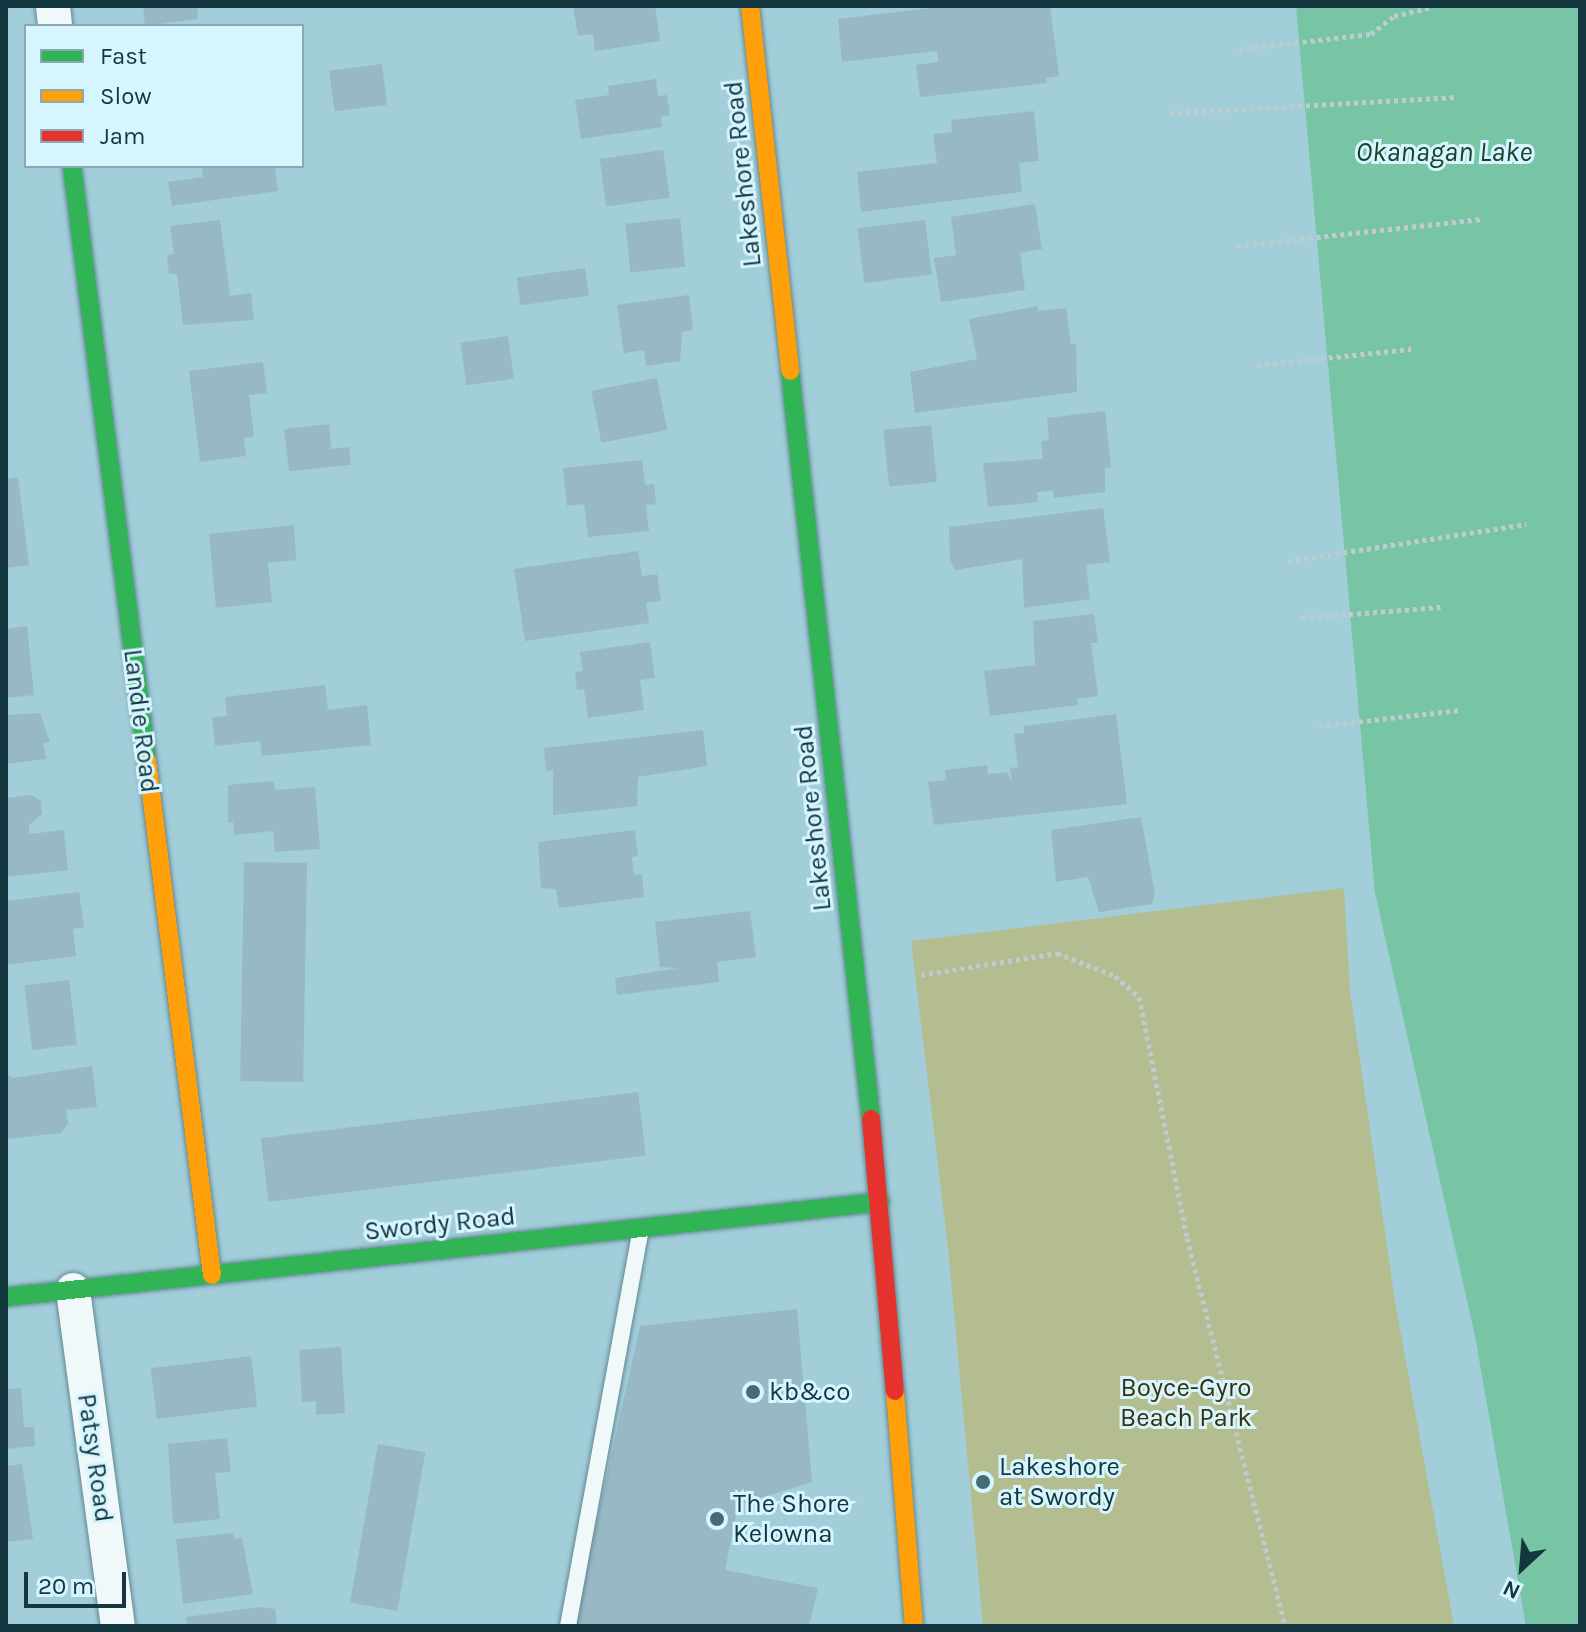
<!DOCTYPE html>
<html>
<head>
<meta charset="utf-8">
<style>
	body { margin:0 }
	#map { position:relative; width:1586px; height:1632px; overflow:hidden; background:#a2ceda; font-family:Karla,sans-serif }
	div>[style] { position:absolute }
	.green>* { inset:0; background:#b4bd90 }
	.water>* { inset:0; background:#78c5a5 }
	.building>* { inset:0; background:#98b8c5; transform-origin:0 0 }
	.path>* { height:5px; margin-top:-2.5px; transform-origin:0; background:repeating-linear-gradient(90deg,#becbcf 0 4px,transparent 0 8px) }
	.roads { filter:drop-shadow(0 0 2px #628992) drop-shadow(0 0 2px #628992) }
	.lane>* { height:16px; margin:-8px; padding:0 8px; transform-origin:8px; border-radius:8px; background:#f1f8f9 }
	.street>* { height:34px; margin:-17px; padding:0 17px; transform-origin:17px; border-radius:17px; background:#f1f8f9 }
	.fast>* { height:18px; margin:-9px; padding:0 9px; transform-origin:9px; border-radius:9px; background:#30b455 }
	.slow>* { height:18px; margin:-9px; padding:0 9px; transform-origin:9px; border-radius:9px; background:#ff9f0a }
	.jam>* { height:18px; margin:-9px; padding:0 9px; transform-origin:9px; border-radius:9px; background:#e5322d }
	.dots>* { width:22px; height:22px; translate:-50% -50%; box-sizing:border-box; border:4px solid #d6f5fe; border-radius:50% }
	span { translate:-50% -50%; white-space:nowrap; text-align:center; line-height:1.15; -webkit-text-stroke:6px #d6f5fe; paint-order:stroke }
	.street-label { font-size:26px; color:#13363f }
	.park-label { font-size:26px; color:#3a3108 }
	.poi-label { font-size:26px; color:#13363f }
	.left { translate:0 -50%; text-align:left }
	.water-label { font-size:28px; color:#1b412c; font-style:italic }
	.frame { position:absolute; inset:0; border:8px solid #13363f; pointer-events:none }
	.legend { position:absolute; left:24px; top:24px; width:280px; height:144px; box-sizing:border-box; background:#d6f5fe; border:2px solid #88a9b2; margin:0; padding:10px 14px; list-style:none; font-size:24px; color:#13363f }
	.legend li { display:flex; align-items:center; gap:16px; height:40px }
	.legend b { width:40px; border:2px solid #88a9b2 }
	.north { position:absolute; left:1482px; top:1528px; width:80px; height:80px; -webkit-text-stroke:6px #d6f5fe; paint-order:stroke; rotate:206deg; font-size:22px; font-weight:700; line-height:32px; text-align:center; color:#13363f }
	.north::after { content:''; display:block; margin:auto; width:28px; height:36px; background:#13363f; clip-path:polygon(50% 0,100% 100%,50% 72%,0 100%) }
	.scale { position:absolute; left:24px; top:1572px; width:102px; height:36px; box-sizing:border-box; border:4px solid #13363f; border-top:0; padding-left:10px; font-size:24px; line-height:28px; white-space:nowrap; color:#13363f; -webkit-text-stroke:6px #d6f5fe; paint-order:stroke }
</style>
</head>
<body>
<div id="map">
	<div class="green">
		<div style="clip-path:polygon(1344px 888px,1350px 991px,1395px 1301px,1454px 1626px,983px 1626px,948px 1248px,911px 941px)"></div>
	</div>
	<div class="water">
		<div style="clip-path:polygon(1296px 6px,1580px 6px,1580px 1626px,1526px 1626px,1475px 1336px,1375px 893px)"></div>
	</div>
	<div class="building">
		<div style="clip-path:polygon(143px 6px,197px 6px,198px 19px,145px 26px)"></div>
		<div style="clip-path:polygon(573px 6px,655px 6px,660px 41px,595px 51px,593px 34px,578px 36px)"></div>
		<div style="clip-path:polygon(947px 6px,1050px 6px,1059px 76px,1046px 78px,1047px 83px,920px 97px,916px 65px,938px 62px,937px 51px,842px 62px,838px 19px)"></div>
		<div style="left:382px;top:64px;width:41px;height:53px;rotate:83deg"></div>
		<div style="clip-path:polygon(656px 79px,658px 96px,667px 95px,670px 115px,661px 117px,662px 127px,581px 139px,575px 100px,609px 95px,608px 86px)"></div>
		<div style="clip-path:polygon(1034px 111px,1039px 161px,1019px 163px,1022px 192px,861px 212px,857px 172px,937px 163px,933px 134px,952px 132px,951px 120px)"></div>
		<div style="left:663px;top:150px;width:48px;height:64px;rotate:82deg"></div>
		<div style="clip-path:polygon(202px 166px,275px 166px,278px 191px,172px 206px,168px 182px,203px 177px)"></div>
		<div style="clip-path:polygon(1035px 204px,1042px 249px,1020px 253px,1025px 290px,941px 302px,934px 258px,956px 255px,951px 217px)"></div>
		<div style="left:680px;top:218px;width:49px;height:55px;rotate:84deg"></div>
		<div style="clip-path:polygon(220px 220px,230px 296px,251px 293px,254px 320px,183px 325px,177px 274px,169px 274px,167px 255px,174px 254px,170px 226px)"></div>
		<div style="left:925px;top:220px;width:55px;height:68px;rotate:83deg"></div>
		<div style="left:585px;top:268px;width:28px;height:69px;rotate:82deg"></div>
		<div style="clip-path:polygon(689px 295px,693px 330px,682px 332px,680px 361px,646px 366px,644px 350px,624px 353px,617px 305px)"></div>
		<div style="clip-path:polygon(1037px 306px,1038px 311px,1066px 308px,1071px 344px,1076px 344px,1077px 392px,915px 413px,910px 372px,977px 359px,969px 319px)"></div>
		<div style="left:508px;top:336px;width:43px;height:48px;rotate:82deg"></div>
		<div style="clip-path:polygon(263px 362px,267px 393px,249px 395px,254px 437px,244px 438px,246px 456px,200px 462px,189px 371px)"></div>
		<div style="left:657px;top:378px;width:53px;height:67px;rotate:79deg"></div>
		<div style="clip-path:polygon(1105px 411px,1111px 467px,1105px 468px,1105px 492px,1054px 498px,1053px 491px,1037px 492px,1038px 502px,988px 507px,983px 463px,1043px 459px,1041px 441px,1049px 440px,1047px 418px)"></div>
		<div style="clip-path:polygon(329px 424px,331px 449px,349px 447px,351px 465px,289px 471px,284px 429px)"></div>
		<div style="left:931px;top:425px;width:57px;height:48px;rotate:84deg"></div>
		<div style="clip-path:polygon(642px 460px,645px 485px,654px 484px,656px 504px,646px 505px,649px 531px,588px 537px,584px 504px,567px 506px,563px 468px)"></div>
		<div style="clip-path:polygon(18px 477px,29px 565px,6px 568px,6px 479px)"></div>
		<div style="clip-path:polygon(1103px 508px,1110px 562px,1086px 565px,1090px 599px,1024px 608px,1022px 559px,955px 570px,950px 561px,949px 527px)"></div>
		<div style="clip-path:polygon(294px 525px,296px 560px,268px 563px,272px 602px,216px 608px,209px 534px)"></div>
		<div style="clip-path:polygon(638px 551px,642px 576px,657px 574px,661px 601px,646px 603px,649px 623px,525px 641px,514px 569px)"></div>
		<div style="clip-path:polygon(1094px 614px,1098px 643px,1091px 643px,1098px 696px,1077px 699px,1078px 705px,990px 716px,984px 671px,1035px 665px,1033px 621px)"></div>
		<div style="clip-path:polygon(27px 626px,34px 695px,6px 698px,6px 629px)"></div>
		<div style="clip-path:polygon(650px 642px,655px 678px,640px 680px,644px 710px,588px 718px,584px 689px,577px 690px,575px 672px,583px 671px,580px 652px)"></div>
		<div style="clip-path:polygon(325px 685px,328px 710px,367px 705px,371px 745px,262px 756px,260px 741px,215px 746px,212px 717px,227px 716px,225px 697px)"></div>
		<div style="clip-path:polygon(40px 713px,50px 742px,43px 743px,46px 759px,6px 764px,6px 715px)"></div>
		<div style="clip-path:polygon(1116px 714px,1127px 804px,934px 825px,928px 782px,946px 780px,945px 770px,987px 765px,988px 774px,1007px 772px,1012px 782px,1010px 768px,1018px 767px,1014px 734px,1024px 733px,1024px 726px)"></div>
		<div style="clip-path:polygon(703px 730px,707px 766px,638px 777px,637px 806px,553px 815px,553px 770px,546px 771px,544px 748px)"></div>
		<div style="clip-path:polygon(274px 781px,275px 790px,315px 787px,320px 849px,275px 852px,273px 831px,234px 835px,233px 822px,228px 823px,228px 785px)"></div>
		<div style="clip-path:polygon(31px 795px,41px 801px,42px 814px,29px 825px,29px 834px,64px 830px,68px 870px,6px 877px,6px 798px)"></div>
		<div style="clip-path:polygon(1141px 817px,1155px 894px,1152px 904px,1099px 912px,1088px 877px,1056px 882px,1051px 830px)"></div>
		<div style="clip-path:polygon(635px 830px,638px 856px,632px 857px,634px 875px,642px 874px,644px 897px,559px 908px,556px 889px,541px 888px,538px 842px)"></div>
		<div style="left:244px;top:862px;width:63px;height:219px;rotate:1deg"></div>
		<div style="clip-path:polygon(79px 892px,84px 927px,73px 929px,76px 956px,6px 965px,6px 901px)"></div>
		<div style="clip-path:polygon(750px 911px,756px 957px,717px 962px,719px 982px,617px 995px,615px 978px,678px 968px,660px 967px,655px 922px)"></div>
		<div style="left:69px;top:980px;width:65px;height:45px;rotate:83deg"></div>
		<div style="clip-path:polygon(92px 1066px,97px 1107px,66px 1110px,68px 1124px,61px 1133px,6px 1139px,6px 1074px,13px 1078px)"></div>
		<div style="left:638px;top:1092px;width:64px;height:380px;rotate:83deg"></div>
		<div style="clip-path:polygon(797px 1309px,812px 1482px,738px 1505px,725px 1570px,818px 1588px,809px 1626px,580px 1626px,576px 1622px,583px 1582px,640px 1326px)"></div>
		<div style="clip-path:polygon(341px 1347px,345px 1413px,316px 1415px,316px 1401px,302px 1402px,299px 1350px)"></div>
		<div style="left:251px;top:1356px;width:51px;height:101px;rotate:83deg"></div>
		<div style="clip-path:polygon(21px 1388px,24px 1427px,34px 1427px,35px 1446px,6px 1449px,6px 1389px)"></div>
		<div style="clip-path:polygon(227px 1438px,231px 1472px,215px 1473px,220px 1519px,173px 1524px,168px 1444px)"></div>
		<div style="left:378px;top:1444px;width:48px;height:161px;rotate:10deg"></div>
		<div style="clip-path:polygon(22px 1464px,33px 1539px,6px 1542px,6px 1466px)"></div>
		<div style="clip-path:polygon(233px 1533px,234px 1539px,242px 1538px,253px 1594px,183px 1604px,176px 1539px)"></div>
		<div style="clip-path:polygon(260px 1607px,275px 1609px,277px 1626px,187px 1626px,186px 1617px)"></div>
	</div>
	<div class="path">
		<div style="left:1239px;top:49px;width:133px;rotate:-6.5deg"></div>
		<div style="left:1371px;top:34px;width:29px;rotate:-38deg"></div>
		<div style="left:1394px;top:16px;width:36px;rotate:-13deg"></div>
		<div style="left:1170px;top:113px;width:286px;rotate:-3.2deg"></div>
		<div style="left:1237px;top:246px;width:246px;rotate:-6.3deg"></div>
		<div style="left:1257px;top:365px;width:155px;rotate:-5.9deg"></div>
		<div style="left:1288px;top:561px;width:241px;rotate:-8.8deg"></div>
		<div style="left:1301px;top:618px;width:140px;rotate:-4.5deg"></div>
		<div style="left:1319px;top:726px;width:142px;rotate:-6.5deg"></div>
		<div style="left:921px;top:975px;width:138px;rotate:-9.2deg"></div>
		<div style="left:1057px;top:953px;width:62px;rotate:21.6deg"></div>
		<div style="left:1115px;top:976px;width:32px;rotate:41deg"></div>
		<div style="left:1139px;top:997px;width:246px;rotate:78.7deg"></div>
		<div style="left:1187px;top:1238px;width:400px;rotate:75.8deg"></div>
	</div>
	<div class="roads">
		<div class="lane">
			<div style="left:568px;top:1626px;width:403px;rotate:-79.6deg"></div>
		</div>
		<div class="street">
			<div style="left:53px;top:6px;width:20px;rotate:84deg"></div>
			<div style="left:73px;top:1290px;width:339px;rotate:82.4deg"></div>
		</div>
		<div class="fast">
			<div style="left:72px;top:166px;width:600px;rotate:82.82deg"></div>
			<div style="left:790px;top:371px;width:752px;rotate:83.82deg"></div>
			<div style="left:6px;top:1297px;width:879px;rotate:-6.2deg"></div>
		</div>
		<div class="slow">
			<div style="left:750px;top:6px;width:367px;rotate:83.7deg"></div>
			<div style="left:147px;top:761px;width:518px;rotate:82.79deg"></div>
			<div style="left:895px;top:1391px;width:236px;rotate:85.4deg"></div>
		</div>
		<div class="jam">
			<div style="left:871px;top:1119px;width:273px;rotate:85deg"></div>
		</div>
	</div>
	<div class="dots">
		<div style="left:753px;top:1392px;background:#456b75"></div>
		<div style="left:983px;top:1482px;background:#456b75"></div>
		<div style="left:717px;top:1519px;background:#456b75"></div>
	</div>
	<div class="street-label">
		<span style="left:743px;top:174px;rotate:-96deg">Lakeshore Road</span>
		<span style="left:141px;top:721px;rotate:83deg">Landie Road</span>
		<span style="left:813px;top:818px;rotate:-96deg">Lakeshore Road</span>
		<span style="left:440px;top:1224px;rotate:-6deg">Swordy Road</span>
		<span style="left:95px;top:1458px;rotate:82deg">Patsy Road</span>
	</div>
	<div class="park-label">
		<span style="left:1186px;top:1403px">Boyce-Gyro<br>Beach Park</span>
	</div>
	<div class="poi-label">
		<span class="left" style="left:769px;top:1392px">kb&amp;co</span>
		<span class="left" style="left:999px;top:1482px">Lakeshore<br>at Swordy</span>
		<span class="left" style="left:733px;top:1519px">The Shore<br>Kelowna</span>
	</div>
	<div class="water-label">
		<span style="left:1444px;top:152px">Okanagan Lake</span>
	</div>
	<div class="frame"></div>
	<ul class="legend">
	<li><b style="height:10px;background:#30b455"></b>Fast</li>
	<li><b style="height:10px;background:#ff9f0a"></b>Slow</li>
	<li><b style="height:10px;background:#e5322d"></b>Jam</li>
	</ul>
	<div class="north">N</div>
	<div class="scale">20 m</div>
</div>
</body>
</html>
